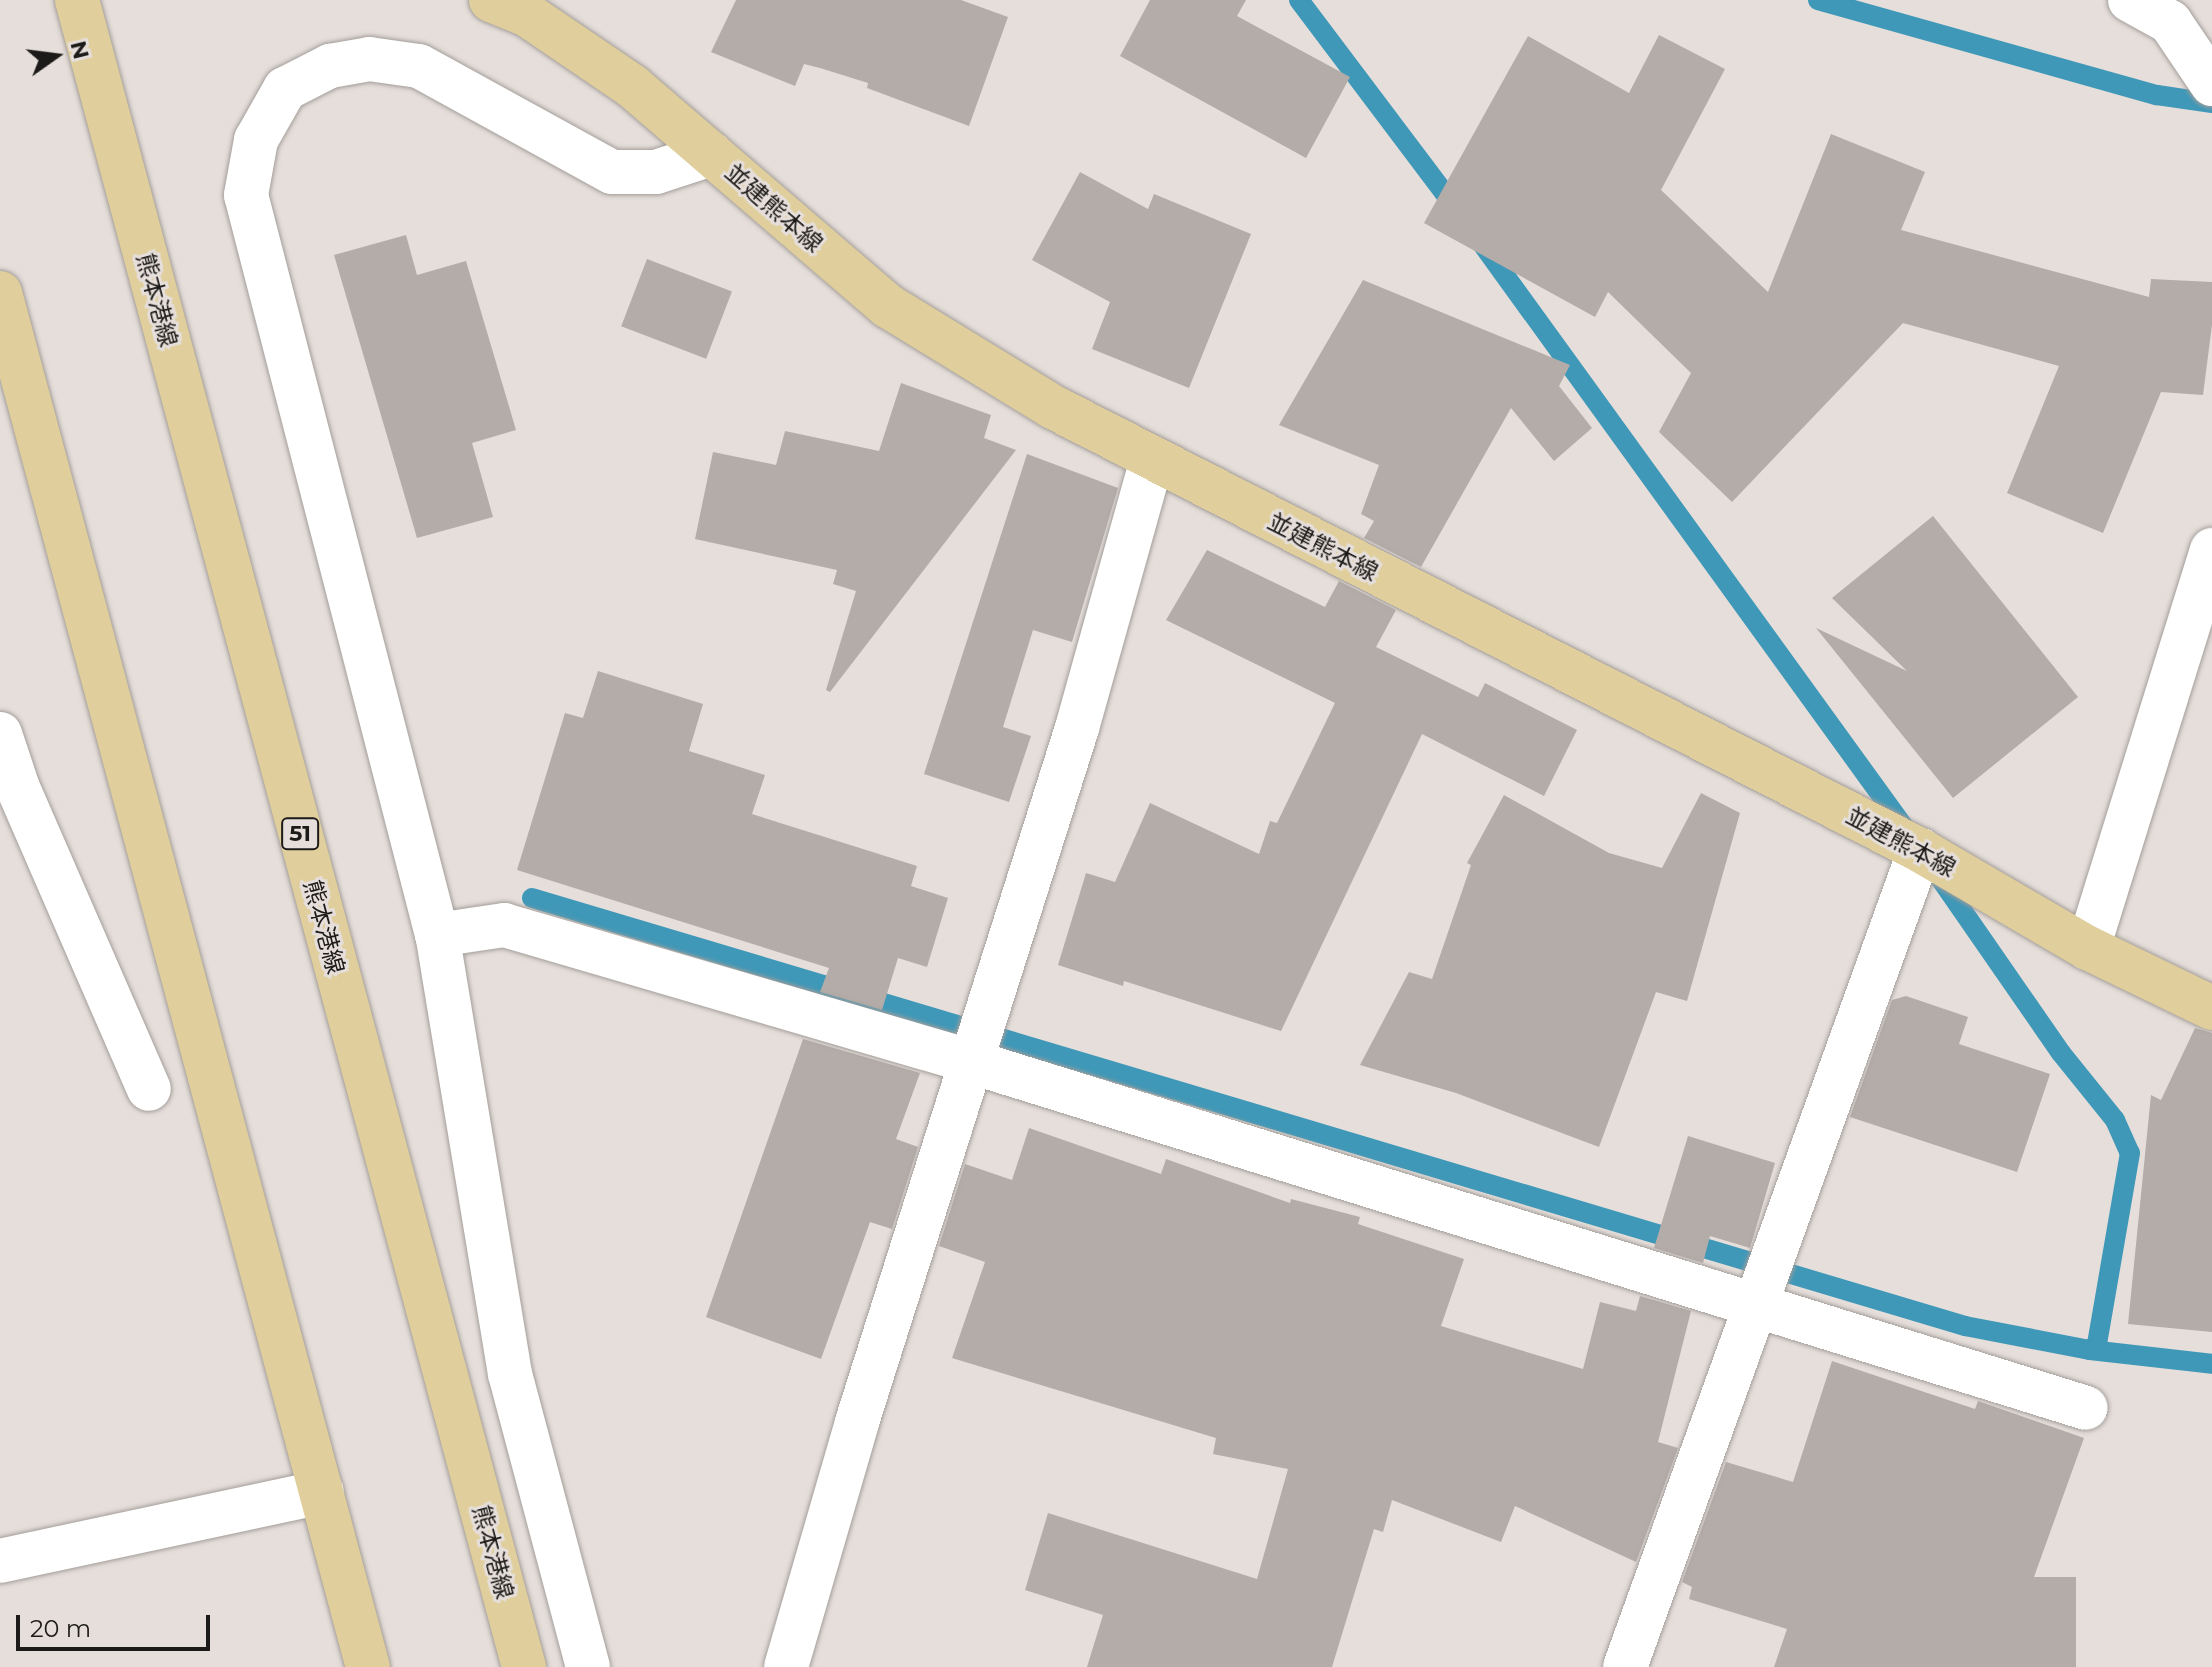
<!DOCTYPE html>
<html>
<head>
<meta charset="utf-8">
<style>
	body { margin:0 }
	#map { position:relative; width:2212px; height:1667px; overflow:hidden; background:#e5deda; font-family:Montserrat,"Noto Sans JP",sans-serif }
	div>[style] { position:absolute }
	.stream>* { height:20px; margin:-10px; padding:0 10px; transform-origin:10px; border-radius:10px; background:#3f98b8 }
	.building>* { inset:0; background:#b3aca9; transform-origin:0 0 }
	.roads { filter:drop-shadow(0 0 2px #a49e9a) drop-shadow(0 0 2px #a49e9a) }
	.minor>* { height:44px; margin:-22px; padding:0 22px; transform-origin:22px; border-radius:22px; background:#fff }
	.major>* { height:44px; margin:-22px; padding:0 22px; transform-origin:22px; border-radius:22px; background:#e0cf9c }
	span { translate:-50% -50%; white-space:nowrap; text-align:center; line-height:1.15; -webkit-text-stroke:6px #e5deda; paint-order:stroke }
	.shield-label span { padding:2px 6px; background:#e5deda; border:2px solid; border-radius:6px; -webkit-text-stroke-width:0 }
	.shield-label { font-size:22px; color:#1d1b19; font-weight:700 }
	.street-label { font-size:24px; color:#1d1b19 }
	.north { position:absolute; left:16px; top:16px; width:80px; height:80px; -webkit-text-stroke:6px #e5deda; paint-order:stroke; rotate:76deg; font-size:22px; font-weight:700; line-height:32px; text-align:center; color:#1d1b19 }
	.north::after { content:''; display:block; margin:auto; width:28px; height:36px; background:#1d1b19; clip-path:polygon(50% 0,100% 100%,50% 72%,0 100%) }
	.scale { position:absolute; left:16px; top:1615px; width:194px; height:36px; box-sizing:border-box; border:4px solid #1d1b19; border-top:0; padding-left:10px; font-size:24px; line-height:28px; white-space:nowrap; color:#1d1b19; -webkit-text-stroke:6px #e5deda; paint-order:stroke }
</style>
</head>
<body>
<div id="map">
	<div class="stream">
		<div style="left:1299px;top:0;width:266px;rotate:53deg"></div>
		<div style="left:1818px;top:0;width:352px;rotate:15.7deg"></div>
		<div style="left:2157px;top:95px;width:56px;rotate:8.3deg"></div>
		<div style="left:1480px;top:241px;width:728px;rotate:54.11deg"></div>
		<div style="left:1935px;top:871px;width:221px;rotate:55.3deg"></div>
		<div style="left:2061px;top:1053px;width:86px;rotate:51.1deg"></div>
		<div style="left:2115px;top:1120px;width:36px;rotate:66deg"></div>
		<div style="left:2130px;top:1153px;width:194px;rotate:99.8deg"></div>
		<div style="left:2097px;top:1344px;width:9px;rotate:139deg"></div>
		<div style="left:532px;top:898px;width:1496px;rotate:16.63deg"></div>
		<div style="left:1965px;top:1326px;width:127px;rotate:10.9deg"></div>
		<div style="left:2090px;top:1350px;width:123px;rotate:6.5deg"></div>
	</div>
	<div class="building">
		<div style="clip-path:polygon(736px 0,961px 0,1008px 17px,969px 126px,867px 88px,868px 83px,820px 68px,804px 64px,795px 86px,711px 52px)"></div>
		<div style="clip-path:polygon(1150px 0,1246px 0,1237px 16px,1350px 77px,1306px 158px,1120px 56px)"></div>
		<div style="clip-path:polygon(1659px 35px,1725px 69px,1661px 190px,1768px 292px,1831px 134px,1925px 172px,1901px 230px,2149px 297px,2151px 279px,2212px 282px,2212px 325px,2203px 395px,2161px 392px,2103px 533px,2007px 493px,2059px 366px,1903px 323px,1732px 502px,1659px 432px,1691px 373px,1608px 292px,1595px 317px,1424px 223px,1528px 36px,1629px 93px)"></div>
		<div style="clip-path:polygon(1080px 172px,1148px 209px,1154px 194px,1251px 234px,1189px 388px,1092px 349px,1110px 302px,1032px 260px)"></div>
		<div style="clip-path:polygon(406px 235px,417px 275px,466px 261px,516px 430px,472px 443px,493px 517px,417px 538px,334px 255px)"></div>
		<div style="left:647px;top:259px;width:91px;height:72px;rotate:21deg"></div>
		<div style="clip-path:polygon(1363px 280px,1570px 365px,1559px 386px,1592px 428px,1554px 461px,1511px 408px,1421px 567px,1364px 538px,1374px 521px,1361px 514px,1379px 465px,1279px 425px)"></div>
		<div style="clip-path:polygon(901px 383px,991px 415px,984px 438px,1016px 450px,830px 692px,826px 690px,856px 591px,833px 584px,837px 570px,695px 539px,713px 452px,776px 465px,785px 431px,879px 451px)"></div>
		<div style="clip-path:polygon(1027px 454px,1118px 488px,1072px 642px,1033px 630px,1003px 727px,1031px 736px,1009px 802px,924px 774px)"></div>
		<div style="clip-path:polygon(1933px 516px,2078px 697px,1953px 798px,1816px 628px,1907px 671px,1832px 598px)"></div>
		<div style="clip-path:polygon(1207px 550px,1325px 607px,1339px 581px,1396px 610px,1376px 647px,1478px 697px,1485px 683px,1577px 730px,1544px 796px,1422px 734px,1281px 1031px,1124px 981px,1123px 986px,1058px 965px,1086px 873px,1115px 882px,1150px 803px,1259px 854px,1270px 821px,1277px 823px,1335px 703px,1166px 620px)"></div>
		<div style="clip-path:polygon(598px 671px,703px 704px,689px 751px,765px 775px,752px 814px,917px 866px,911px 886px,948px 898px,927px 967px,898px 958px,882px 1010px,820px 992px,829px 968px,517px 870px,565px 713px,583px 718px)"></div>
		<div style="clip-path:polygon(1701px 793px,1740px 813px,1687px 1001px,1656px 992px,1599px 1147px,1456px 1093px,1360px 1065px,1409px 972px,1432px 979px,1471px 865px,1467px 863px,1504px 795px,1609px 853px,1662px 868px)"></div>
		<div style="clip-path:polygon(1906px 996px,1968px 1017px,1959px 1044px,2050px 1074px,2017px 1172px,1850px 1117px,1892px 1000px)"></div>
		<div style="clip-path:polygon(2195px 1028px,2212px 1033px,2212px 1332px,2128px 1324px,2151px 1095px,2161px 1100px)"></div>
		<div style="clip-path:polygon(803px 1039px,920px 1073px,896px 1139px,918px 1147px,892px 1229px,870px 1222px,821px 1359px,706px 1317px)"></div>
		<div style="clip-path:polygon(1029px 1128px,1161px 1174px,1166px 1159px,1290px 1203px,1291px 1199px,1360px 1217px,1358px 1224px,1464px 1259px,1441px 1326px,1583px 1369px,1600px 1302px,1636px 1311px,1640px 1296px,1691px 1311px,1658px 1442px,1678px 1448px,1636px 1562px,1515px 1506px,1501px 1542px,1392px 1500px,1383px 1532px,1374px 1529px,1332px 1667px,1087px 1667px,1103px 1615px,1025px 1590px,1048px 1513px,1257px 1579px,1288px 1469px,1213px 1454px,1216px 1438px,952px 1358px,985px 1262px,939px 1246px,965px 1164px,1012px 1180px)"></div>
		<div style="clip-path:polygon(1688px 1136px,1775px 1163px,1750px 1248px,1710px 1236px,1703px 1263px,1654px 1248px)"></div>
		<div style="clip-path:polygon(1832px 1361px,1975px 1409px,1978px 1401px,2084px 1438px,2034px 1577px,2076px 1577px,2076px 1667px,1774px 1667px,1787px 1629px,1689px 1599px,1692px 1587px,1682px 1582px,1726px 1462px,1793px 1482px)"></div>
	</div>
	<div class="roads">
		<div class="minor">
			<div style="left:2130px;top:0;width:46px;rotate:28.8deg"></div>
			<div style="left:2170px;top:22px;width:75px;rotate:55.9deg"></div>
			<div style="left:0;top:734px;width:57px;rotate:71.6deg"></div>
			<div style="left:18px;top:788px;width:328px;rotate:66.5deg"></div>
			<div style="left:437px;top:935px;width:68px;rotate:-8.5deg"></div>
			<div style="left:504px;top:925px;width:488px;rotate:16.3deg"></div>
			<div style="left:972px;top:1062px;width:1166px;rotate:17.25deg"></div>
			<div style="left:2088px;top:948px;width:417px;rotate:-72.7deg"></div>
			<div style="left:0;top:1561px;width:329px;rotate:-12.1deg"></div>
			<div style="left:588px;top:1667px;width:303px;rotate:-104.9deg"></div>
			<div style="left:510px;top:1374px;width:445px;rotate:-99.4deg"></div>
			<div style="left:437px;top:935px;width:764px;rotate:-104.47deg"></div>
			<div style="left:246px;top:195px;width:56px;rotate:-79.7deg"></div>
			<div style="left:256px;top:140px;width:59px;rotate:-60.4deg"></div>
			<div style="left:285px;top:89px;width:51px;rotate:-27.1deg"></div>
			<div style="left:330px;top:66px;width:40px;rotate:-10deg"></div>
			<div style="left:369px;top:59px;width:50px;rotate:8deg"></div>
			<div style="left:419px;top:66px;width:220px;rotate:28.8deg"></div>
			<div style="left:612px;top:172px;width:44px"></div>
			<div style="left:656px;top:172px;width:58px;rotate:-18.1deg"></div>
			<div style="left:786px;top:1667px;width:255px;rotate:-73.8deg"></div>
			<div style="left:857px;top:1422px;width:728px;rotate:-72.41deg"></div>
			<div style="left:1077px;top:728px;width:278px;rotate:-74.4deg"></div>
			<div style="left:1625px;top:1667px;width:869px;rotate:-70.15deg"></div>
		</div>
		<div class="major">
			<div style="left:77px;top:0;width:1726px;rotate:74.99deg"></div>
			<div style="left:491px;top:0;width:38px;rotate:22deg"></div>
			<div style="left:526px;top:14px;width:128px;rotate:34.2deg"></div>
			<div style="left:632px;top:86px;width:338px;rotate:40.7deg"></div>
			<div style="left:888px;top:306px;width:193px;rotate:31.5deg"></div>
			<div style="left:1053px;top:407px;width:974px;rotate:27.07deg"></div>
			<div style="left:1920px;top:850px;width:194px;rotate:30.3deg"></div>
			<div style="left:2088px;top:948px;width:138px;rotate:25.8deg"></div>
			<div style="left:0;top:293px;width:1422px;rotate:75.01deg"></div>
		</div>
	</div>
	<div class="shield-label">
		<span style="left:300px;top:834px">51</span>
	</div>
	<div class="street-label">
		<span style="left:774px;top:208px;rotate:41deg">並建熊本線</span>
		<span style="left:157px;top:300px;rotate:75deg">熊本港線</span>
		<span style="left:1323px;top:547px;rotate:27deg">並建熊本線</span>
		<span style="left:1901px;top:842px;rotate:28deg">並建熊本線</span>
		<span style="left:324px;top:927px;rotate:75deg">熊本港線</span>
		<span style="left:493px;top:1552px;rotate:75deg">熊本港線</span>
	</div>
	<div class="north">N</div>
	<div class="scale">20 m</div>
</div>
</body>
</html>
